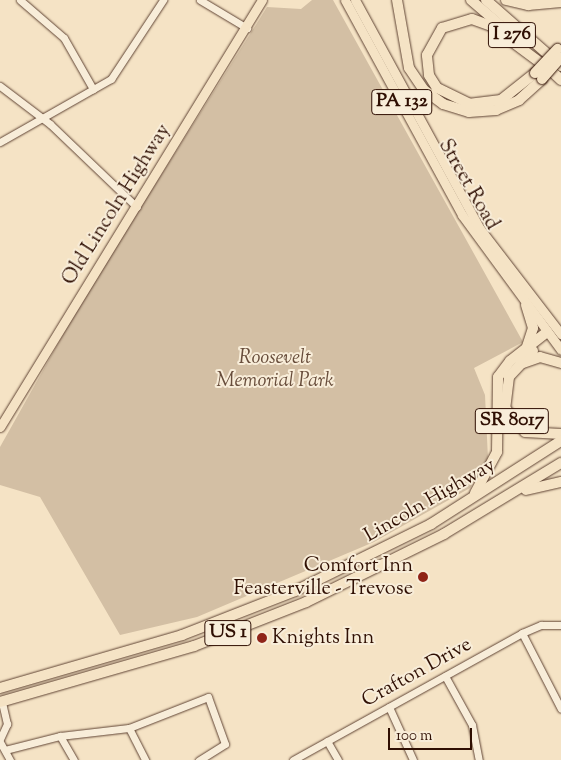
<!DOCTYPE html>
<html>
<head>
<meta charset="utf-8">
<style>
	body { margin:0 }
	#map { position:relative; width:561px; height:760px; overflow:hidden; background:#f5e3c5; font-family:"Sorts Mill Goudy",serif }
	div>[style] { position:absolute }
	.green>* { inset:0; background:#d3bfa4 }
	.roads { filter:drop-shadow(0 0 1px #604434) drop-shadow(0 0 1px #604434) }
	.minor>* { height:7px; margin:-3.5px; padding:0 3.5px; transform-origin:3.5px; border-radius:3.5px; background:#f8edd9 }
	.major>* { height:9px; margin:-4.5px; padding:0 4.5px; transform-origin:4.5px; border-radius:4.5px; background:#f5e3c5 }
	.highway>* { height:10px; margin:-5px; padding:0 5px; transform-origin:5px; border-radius:5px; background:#f5e3c5 }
	.bridges { filter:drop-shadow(0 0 1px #2f0f03) drop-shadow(0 0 1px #2f0f03) }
	.highway-bridge>* { height:10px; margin:-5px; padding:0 5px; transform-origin:5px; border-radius:5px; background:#f5e3c5 }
	.dots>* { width:14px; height:14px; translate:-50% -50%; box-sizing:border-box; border:2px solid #f8edd9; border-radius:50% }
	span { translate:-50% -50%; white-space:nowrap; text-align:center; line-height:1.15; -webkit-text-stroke:4px #f8edd9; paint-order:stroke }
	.shield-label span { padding:1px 4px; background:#f8edd9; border:1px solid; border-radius:4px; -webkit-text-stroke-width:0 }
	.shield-label { font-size:19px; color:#2f0f03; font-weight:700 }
	.street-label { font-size:20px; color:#2f0f03 }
	.park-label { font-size:20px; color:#684d3b; font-style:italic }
	.poi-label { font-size:20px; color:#2f0f03 }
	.right { translate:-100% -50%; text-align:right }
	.left { translate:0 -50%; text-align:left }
	.scale { position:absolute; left:388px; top:728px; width:84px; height:22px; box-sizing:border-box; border:2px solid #2f0f03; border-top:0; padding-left:6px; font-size:15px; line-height:18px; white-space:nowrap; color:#2f0f03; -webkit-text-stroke:4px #f8edd9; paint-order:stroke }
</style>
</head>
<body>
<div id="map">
	<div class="green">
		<div style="clip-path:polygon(312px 0,333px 0,523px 342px,474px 368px,485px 395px,488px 459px,470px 488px,374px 542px,197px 617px,120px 635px,40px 497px,0 485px,0 447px,83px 299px,267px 7px,301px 9px)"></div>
	</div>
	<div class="roads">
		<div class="minor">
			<div style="left:20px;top:0;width:58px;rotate:40.8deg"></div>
			<div style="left:64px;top:38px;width:59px;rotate:60.4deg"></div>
			<div style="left:200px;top:0;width:55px;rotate:30.8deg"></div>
			<div style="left:0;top:86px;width:63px;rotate:37.2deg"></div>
			<div style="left:50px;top:124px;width:120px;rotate:43.7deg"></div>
			<div style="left:0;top:142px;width:128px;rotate:-29.6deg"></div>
			<div style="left:111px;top:79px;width:95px;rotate:-56.6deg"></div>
			<div style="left:522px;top:633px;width:85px;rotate:62.8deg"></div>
			<div style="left:445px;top:676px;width:56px;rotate:61.1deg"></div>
			<div style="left:472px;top:725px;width:36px;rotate:79deg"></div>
			<div style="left:389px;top:707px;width:58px;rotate:65.6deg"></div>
			<div style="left:129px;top:728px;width:85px;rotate:-21.4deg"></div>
			<div style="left:208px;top:697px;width:50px;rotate:70.1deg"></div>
			<div style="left:225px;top:744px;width:31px;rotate:148deg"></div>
			<div style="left:60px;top:736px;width:28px;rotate:60deg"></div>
			<div style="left:0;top:739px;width:17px;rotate:-65deg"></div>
			<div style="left:7px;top:724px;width:23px;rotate:-103deg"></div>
			<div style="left:327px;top:741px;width:22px;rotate:60deg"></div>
			<div style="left:0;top:742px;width:21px;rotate:61deg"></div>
			<div style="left:5px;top:750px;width:57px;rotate:-14.3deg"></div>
			<div style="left:60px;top:736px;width:69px;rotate:-6.6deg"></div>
			<div style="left:129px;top:728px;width:36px;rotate:63deg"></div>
			<div style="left:293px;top:760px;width:262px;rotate:-29deg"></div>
			<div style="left:522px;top:633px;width:21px;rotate:-23deg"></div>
			<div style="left:541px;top:625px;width:20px"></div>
		</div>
		<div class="major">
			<div style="left:345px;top:0;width:245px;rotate:61.4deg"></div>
			<div style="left:462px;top:215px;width:167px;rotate:53.7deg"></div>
			<div style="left:355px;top:0;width:261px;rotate:61.4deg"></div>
			<div style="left:480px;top:229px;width:133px;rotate:52.4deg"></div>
			<div style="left:0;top:427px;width:501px;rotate:-58.47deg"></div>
		</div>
		<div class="highway">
			<div style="left:397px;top:0;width:69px;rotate:80deg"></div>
			<div style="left:409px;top:68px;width:27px;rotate:56deg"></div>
			<div style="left:424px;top:90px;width:24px;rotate:36deg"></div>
			<div style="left:443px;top:104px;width:27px;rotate:17deg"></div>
			<div style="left:469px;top:112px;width:27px;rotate:-4deg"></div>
			<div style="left:496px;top:110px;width:25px;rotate:-23deg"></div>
			<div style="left:519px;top:100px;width:31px;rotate:-42deg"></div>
			<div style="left:471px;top:0;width:48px;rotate:40.7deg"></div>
			<div style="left:486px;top:0;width:100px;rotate:41.3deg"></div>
			<div style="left:506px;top:0;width:23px;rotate:13deg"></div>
			<div style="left:528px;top:5px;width:33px;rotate:-5deg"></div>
			<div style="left:545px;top:65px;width:22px;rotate:43deg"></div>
			<div style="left:535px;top:73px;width:43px;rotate:141.5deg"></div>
			<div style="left:501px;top:100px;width:31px;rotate:173deg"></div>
			<div style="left:470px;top:104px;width:37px;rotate:-154deg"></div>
			<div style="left:437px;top:88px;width:15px;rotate:-122deg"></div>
			<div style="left:429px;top:75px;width:20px;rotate:-96deg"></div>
			<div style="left:427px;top:55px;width:31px;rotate:-61deg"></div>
			<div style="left:442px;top:28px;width:31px;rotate:-17deg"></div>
			<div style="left:472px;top:19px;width:20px;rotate:20deg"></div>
			<div style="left:491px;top:26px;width:72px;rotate:36.6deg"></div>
			<div style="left:526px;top:305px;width:24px;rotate:73deg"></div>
			<div style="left:533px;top:328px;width:20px;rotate:108deg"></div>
			<div style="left:533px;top:351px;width:35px;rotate:133deg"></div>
			<div style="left:509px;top:377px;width:31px;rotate:97deg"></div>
			<div style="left:505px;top:408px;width:31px;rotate:50deg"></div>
			<div style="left:525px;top:432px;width:36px;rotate:3deg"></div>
			<div style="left:523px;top:363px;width:18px;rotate:-19deg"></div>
			<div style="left:540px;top:357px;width:22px;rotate:16deg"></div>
			<div style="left:526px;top:490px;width:36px;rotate:-13deg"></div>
			<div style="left:475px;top:493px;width:47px;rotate:-61.8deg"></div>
			<div style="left:497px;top:452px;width:75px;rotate:-89.2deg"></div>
			<div style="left:498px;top:377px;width:20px;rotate:-53deg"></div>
			<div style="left:510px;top:361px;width:47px;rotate:-38.1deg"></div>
			<div style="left:0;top:688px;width:190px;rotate:-16.2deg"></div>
			<div style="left:182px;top:635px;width:121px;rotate:-21.3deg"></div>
			<div style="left:295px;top:591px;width:152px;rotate:-26.2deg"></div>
			<div style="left:431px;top:524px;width:154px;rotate:-32.6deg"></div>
			<div style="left:0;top:702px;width:202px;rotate:-16.1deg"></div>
			<div style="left:194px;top:646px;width:120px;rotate:-21.4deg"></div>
			<div style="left:306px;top:602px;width:154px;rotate:-26.2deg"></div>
			<div style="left:444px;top:534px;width:137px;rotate:-31.3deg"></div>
		</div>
	</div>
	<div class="bridges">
		<div class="highway-bridge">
			<div style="left:535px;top:73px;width:33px;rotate:-47deg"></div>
			<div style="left:542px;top:79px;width:29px;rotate:-49deg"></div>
		</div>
	</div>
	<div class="dots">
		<div style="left:423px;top:577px;background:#8f2418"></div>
		<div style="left:262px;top:638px;background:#8f2418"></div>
	</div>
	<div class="shield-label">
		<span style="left:512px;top:35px">I 276</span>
		<span style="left:402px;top:102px">PA 132</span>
		<span style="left:512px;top:421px">SR 8017</span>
		<span style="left:228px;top:633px">US 1</span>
	</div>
	<div class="street-label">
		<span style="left:468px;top:185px;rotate:60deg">Street Road</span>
		<span style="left:117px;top:205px;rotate:-58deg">Old Lincoln Highway</span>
		<span style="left:430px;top:501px;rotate:-30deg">Lincoln Highway</span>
		<span style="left:417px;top:673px;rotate:-29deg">Crafton Drive</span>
	</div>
	<div class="park-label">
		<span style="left:275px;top:370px">Roosevelt<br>Memorial Park</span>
	</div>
	<div class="poi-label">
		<span class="right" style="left:413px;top:578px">Comfort Inn<br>Feasterville - Trevose</span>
		<span class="left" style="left:272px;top:638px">Knights Inn</span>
	</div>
	<div class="scale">100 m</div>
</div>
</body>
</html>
